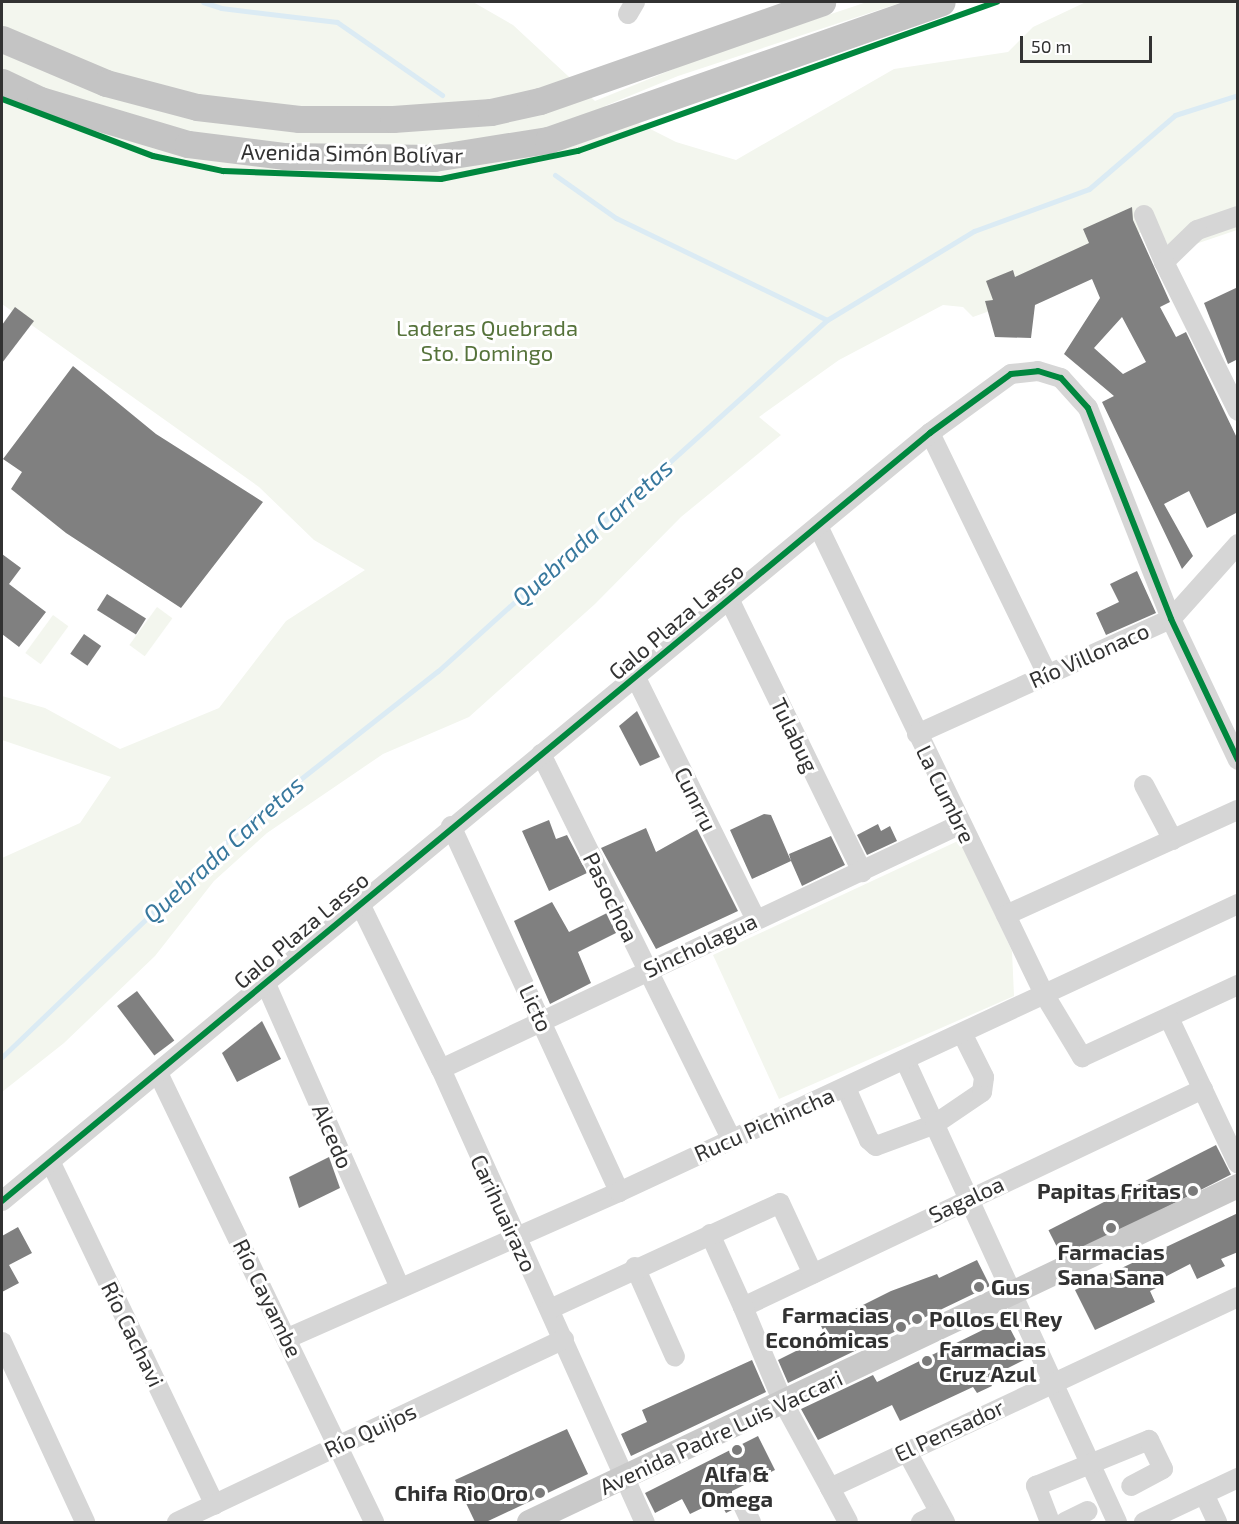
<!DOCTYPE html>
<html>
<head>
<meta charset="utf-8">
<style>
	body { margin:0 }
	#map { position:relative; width:1239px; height:1524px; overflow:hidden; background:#fff; font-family:"Exo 2",sans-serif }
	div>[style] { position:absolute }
	.green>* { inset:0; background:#f3f6ee; transform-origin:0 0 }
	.stream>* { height:5px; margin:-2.5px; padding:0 2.5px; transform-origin:2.5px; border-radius:2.5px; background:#dbebf4 }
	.building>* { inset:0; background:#808080; transform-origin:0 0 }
	.minor>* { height:20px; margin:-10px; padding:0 10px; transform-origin:10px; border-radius:10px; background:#d6d6d6 }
	.major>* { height:24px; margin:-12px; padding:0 12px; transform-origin:12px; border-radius:12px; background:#c9c9c9 }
	.highway>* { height:27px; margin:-13.5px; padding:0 13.5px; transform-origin:13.5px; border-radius:13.5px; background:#c4c4c4 }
	.cycleway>* { height:6px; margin:-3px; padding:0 3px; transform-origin:3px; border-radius:3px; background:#00873e }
	.dots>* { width:16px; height:16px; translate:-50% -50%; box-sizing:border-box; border:3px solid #fff; border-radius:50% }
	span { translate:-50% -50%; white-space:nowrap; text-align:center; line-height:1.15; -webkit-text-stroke:6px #fff; paint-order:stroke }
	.street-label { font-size:22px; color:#323232 }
	.park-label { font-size:22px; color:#56733b }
	.poi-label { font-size:22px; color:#323232; font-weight:700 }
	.right { translate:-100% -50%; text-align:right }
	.left { translate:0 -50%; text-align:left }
	.water-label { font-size:24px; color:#38789d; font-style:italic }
	.frame { position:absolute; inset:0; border:3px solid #323232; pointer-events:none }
	.scale { position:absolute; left:1020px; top:36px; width:132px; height:27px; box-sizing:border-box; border:3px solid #323232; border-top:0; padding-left:8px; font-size:18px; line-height:21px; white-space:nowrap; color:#323232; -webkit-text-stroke:4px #fff; paint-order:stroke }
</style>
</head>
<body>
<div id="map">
	<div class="green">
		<div style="clip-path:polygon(2px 2px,473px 2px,513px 25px,595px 101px,708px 55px,867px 2px,903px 2px,678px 76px,605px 106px,676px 142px,736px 160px,894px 69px,1008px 52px,1033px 27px,1086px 2px,1237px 2px,1237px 230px,1172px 252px,1162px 235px,1146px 231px,1089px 251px,1094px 273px,973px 317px,963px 307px,943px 305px,839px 360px,759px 417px,781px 435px,681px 517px,595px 604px,469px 717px,383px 754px,267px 833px,214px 881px,155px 956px,64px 1043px,2px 1092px,2px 858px,80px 823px,111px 777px,2px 740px,2px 696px,45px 708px,120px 749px,219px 708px,286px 621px,365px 570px,314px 540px,259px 487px,2px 304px)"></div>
		<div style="left:157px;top:607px;width:19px;height:47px;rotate:36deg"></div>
		<div style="left:53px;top:615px;width:19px;height:47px;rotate:36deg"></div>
		<div style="clip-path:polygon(960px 840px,1012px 951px,1014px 996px,779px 1099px,713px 955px)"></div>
	</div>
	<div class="stream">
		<div style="left:203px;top:2px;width:19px;rotate:18deg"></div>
		<div style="left:221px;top:8px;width:117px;rotate:6.9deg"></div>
		<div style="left:337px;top:22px;width:128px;rotate:34.8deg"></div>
		<div style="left:555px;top:175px;width:75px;rotate:35.2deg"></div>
		<div style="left:616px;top:218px;width:234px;rotate:25.8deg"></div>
		<div style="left:2px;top:1057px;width:345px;rotate:-43.8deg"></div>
		<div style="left:251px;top:818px;width:238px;rotate:-38.2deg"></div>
		<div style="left:438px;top:671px;width:524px;rotate:-42.06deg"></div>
		<div style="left:827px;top:320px;width:172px;rotate:-31.2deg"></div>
		<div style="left:974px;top:231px;width:122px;rotate:-20.1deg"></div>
		<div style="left:1089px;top:189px;width:113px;rotate:-40.7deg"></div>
		<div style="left:1175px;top:115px;width:66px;rotate:-17.6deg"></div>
	</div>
	<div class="building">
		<div style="clip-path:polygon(evenodd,1132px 207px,1133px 220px,1170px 302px,1160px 307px,1176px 337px,1186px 332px,1238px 440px,1238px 512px,1207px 528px,1189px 491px,1164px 504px,1193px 556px,1182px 569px,1102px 402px,1114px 396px,1064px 354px,1100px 298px,1092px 279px,1035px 305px,1031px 338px,995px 337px,985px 301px,993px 300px,986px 281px,1013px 270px,1015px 277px,1089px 243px,1083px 229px,1132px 207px,1122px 317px,1146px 362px,1123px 374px,1094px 348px,1122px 317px)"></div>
		<div style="clip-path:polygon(1238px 287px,1238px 359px,1228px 364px,1204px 303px)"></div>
		<div style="clip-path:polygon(15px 307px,34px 321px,2px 363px,2px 325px)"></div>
		<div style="clip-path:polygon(73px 366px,156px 434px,263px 502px,181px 608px,66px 533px,11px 489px,22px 472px,3px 459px)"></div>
		<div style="clip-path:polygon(2px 554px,21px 568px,9px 584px,46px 612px,19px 647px,2px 634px)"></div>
		<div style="clip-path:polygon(1137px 571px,1156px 613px,1106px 635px,1096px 613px,1119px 602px,1110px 584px)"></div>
		<div style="left:107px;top:594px;width:46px;height:19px;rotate:32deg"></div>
		<div style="left:84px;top:634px;width:21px;height:24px;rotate:35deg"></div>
		<div style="clip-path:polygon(637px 711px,660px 757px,640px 766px,619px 726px)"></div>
		<div style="clip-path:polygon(764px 814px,771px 815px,791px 861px,789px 854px,831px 836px,845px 865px,802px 886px,791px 861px,752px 879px,730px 830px)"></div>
		<div style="clip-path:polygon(549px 820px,556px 839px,567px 835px,587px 873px,549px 891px,522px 831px)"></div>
		<div style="clip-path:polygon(878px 824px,881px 831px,890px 826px,897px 841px,867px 855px,857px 835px)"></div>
		<div style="clip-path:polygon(646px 828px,656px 852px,697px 829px,738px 911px,656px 949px,601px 848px)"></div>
		<div style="clip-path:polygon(552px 902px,569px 932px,607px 913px,616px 933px,578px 952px,591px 983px,550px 1004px,514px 921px)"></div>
		<div style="left:137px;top:991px;width:62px;height:25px;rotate:53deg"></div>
		<div style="clip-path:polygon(262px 1021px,281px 1059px,237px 1082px,222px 1053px)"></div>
		<div style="left:1216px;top:1145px;width:33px;height:188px;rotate:63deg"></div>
		<div style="clip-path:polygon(329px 1157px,340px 1188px,299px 1208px,289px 1177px)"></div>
		<div style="clip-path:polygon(1238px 1213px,1238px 1252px,1221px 1259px,1225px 1266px,1197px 1279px,1190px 1264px,1161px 1279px,1164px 1284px,1150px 1291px,1155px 1302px,1095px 1330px,1075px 1290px)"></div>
		<div style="clip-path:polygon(18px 1227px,32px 1253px,9px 1265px,19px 1283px,2px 1292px,2px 1236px)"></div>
		<div style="clip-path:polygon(977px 1260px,990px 1286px,788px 1383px,778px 1360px,826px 1336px,821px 1326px,891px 1291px,937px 1274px,939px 1278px)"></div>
		<div style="clip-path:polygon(1005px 1319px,1026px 1359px,988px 1378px,992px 1386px,977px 1393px,973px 1387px,900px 1421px,892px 1405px,818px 1440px,801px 1409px,873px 1375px,877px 1382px)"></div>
		<div style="clip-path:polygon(752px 1360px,766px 1392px,631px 1456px,621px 1434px,647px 1422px,642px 1410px)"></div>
		<div style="clip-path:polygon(567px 1429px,588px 1474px,486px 1522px,475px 1522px,455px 1480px)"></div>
		<div style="clip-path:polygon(758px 1436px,775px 1470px,732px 1491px,732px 1510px,726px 1513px,719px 1500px,690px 1514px,682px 1499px,655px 1513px,645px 1493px)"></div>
	</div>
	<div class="minor">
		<div style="left:628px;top:14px;width:14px;rotate:-60deg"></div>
		<div style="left:1144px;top:215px;width:51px;rotate:66.9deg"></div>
		<div style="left:1238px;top:216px;width:43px;rotate:161.1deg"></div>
		<div style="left:1197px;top:230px;width:46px;rotate:135.9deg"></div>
		<div style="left:1164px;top:262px;width:166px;rotate:63.6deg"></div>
		<div style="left:930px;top:433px;width:268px;rotate:64.1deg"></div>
		<div style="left:818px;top:526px;width:520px;rotate:64.22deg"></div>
		<div style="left:1044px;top:994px;width:74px;rotate:58.9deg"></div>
		<div style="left:1082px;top:1057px;width:172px;rotate:-24.8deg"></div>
		<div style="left:729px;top:599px;width:304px;rotate:64deg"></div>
		<div style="left:636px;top:678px;width:270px;rotate:63.6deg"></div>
		<div style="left:917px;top:734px;width:279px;rotate:-24.4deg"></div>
		<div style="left:1171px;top:619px;width:101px;rotate:-48.2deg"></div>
		<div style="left:541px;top:754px;width:426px;rotate:63.7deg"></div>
		<div style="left:1144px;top:785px;width:62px;rotate:62.2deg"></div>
		<div style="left:451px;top:826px;width:403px;rotate:65.3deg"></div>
		<div style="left:360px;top:904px;width:184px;rotate:63.9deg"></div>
		<div style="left:441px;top:1069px;width:497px;rotate:65.8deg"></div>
		<div style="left:1006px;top:915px;width:255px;rotate:-24.4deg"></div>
		<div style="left:266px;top:984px;width:332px;rotate:66.2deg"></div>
		<div style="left:1169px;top:1018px;width:161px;rotate:64.7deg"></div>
		<div style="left:905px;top:1060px;width:508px;rotate:65.35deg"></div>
		<div style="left:441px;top:1069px;width:575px;rotate:-25.23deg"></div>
		<div style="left:159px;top:1075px;width:496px;rotate:64.3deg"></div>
		<div style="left:846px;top:1088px;width:57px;rotate:66.1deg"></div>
		<div style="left:869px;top:1140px;width:9px;rotate:41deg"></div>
		<div style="left:876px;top:1146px;width:63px;rotate:-20.4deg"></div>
		<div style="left:935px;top:1124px;width:57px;rotate:-34.2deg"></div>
		<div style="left:982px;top:1092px;width:15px;rotate:-82deg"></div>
		<div style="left:984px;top:1077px;width:49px;rotate:-116.6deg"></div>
		<div style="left:1203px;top:1089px;width:509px;rotate:154.64deg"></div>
		<div style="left:743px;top:1307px;width:103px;rotate:67.2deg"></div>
		<div style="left:783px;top:1402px;width:98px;rotate:61.3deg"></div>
		<div style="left:830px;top:1488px;width:450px;rotate:-25.1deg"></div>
		<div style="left:51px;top:1163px;width:379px;rotate:64.4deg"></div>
		<div style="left:2px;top:1201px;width:1205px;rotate:-39.61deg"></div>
		<div style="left:930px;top:433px;width:100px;rotate:-36.1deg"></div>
		<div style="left:1011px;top:374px;width:27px;rotate:-6deg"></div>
		<div style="left:1038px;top:371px;width:24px;rotate:17deg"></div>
		<div style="left:1061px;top:378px;width:40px;rotate:48deg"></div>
		<div style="left:1088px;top:408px;width:227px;rotate:68.5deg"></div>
		<div style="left:1171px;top:619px;width:156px;rotate:64.6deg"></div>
		<div style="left:710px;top:1234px;width:80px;rotate:65.7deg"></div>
		<div style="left:635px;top:1267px;width:98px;rotate:66deg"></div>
		<div style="left:550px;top:1309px;width:253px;rotate:-24.7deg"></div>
		<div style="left:780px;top:1203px;width:78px;rotate:65.1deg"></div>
		<div style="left:288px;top:1338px;width:362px;rotate:-23.8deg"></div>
		<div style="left:619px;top:1192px;width:683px;rotate:-24.95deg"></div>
		<div style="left:2px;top:1342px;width:198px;rotate:65.2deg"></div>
		<div style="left:906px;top:1450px;width:82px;rotate:61.6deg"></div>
		<div style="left:830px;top:1488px;width:38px;rotate:62deg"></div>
		<div style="left:1204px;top:1494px;width:31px;rotate:65deg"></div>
		<div style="left:743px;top:1505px;width:19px;rotate:65deg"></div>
		<div style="left:177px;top:1522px;width:428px;rotate:-25.3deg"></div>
		<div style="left:921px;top:1522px;width:20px;rotate:-27deg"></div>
		<div style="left:1050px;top:1522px;width:39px;rotate:-111deg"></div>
		<div style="left:1036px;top:1486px;width:122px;rotate:-22.2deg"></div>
		<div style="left:1149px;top:1440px;width:32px;rotate:64deg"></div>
		<div style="left:1163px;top:1469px;width:36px;rotate:152deg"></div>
		<div style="left:1065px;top:1522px;width:25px;rotate:-26deg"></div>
		<div style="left:1144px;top:1522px;width:104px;rotate:-25.1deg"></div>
	</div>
	<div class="major">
		<div style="left:529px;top:1522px;width:785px;rotate:-25.36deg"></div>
	</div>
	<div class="highway">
		<div style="left:2px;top:39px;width:113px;rotate:22.9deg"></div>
		<div style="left:106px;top:83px;width:94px;rotate:14.8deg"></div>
		<div style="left:197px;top:107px;width:103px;rotate:6.7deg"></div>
		<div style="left:299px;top:119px;width:94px"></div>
		<div style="left:393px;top:119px;width:98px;rotate:-4.1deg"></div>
		<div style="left:491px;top:112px;width:50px;rotate:-12.7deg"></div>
		<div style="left:540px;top:101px;width:299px;rotate:-19.3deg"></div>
		<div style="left:2px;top:82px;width:42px;rotate:25.3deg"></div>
		<div style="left:40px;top:100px;width:154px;rotate:16.6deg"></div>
		<div style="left:188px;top:144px;width:98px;rotate:7.1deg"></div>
		<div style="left:285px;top:156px;width:149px;rotate:0.8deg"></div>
		<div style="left:434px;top:158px;width:115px;rotate:-9deg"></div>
		<div style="left:548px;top:140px;width:417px;rotate:-19.3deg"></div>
	</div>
	<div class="cycleway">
		<div style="left:2px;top:99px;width:161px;rotate:20.7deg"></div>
		<div style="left:153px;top:156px;width:72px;rotate:12.1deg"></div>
		<div style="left:223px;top:171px;width:218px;rotate:2.1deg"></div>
		<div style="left:441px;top:179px;width:140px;rotate:-11.6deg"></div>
		<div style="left:578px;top:151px;width:445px;rotate:-19.6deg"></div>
		<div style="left:2px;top:1201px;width:1205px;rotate:-39.61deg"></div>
		<div style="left:930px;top:433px;width:100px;rotate:-36.1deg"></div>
		<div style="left:1011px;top:374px;width:27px;rotate:-6deg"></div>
		<div style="left:1038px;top:371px;width:24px;rotate:17deg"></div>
		<div style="left:1061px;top:378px;width:40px;rotate:48deg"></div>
		<div style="left:1088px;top:408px;width:227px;rotate:68.5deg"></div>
		<div style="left:1171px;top:619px;width:156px;rotate:64.6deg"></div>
	</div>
	<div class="dots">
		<div style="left:1193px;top:1191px;background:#7a7a7a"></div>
		<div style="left:1111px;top:1228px;background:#7a7a7a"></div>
		<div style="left:979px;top:1287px;background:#7a7a7a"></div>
		<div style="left:917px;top:1319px;background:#7a7a7a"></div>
		<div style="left:901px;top:1327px;background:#7a7a7a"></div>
		<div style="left:927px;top:1361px;background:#7a7a7a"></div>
		<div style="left:737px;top:1450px;background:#7a7a7a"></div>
		<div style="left:540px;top:1493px;background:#7a7a7a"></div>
	</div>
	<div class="street-label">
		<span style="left:352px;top:153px;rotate:1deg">Avenida Simón Bolívar</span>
		<span style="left:676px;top:621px;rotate:-40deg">Galo Plaza Lasso</span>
		<span style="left:1089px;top:655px;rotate:-24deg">Río Villonaco</span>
		<span style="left:795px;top:735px;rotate:64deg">Tulabug</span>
		<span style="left:946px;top:794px;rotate:64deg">La Cumbre</span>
		<span style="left:696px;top:799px;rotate:64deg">Cunrru</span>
		<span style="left:611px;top:897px;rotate:64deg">Pasochoa</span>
		<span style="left:301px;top:930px;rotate:-40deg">Galo Plaza Lasso</span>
		<span style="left:700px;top:945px;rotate:-25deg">Sincholagua</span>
		<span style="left:536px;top:1008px;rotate:65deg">Licto</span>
		<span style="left:764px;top:1124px;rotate:-24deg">Rucu Pichincha</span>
		<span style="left:333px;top:1136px;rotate:66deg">Alcedo</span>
		<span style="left:966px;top:1199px;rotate:-25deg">Sagaloa</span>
		<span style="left:504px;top:1213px;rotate:65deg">Carihuairazo</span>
		<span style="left:268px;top:1298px;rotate:64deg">Río Cayambe</span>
		<span style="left:133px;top:1334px;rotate:64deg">Río Cachavi</span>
		<span style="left:370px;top:1430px;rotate:-25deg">Río Quijos</span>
		<span style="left:949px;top:1430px;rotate:-25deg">El Pensador</span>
		<span style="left:721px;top:1432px;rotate:-25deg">Avenida Padre Luis Vaccari</span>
	</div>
	<div class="park-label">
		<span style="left:487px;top:340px">Laderas Quebrada<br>Sto. Domingo</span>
	</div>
	<div class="poi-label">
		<span class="right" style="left:1181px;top:1191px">Papitas Fritas</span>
		<span style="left:1111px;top:1264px">Farmacias<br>Sana Sana</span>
		<span class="left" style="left:991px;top:1287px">Gus</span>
		<span class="right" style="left:889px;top:1327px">Farmacias<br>Económicas</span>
		<span class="left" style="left:929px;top:1319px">Pollos El Rey</span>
		<span class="left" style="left:939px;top:1361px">Farmacias<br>Cruz Azul</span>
		<span style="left:737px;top:1486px">Alfa &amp;<br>Omega</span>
		<span class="right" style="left:528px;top:1493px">Chifa Rio Oro</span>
	</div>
	<div class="water-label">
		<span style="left:592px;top:532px;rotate:-42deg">Quebrada Carretas</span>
		<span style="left:223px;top:849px;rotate:-42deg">Quebrada Carretas</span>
	</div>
	<div class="frame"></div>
	<div class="scale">50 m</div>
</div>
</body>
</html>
